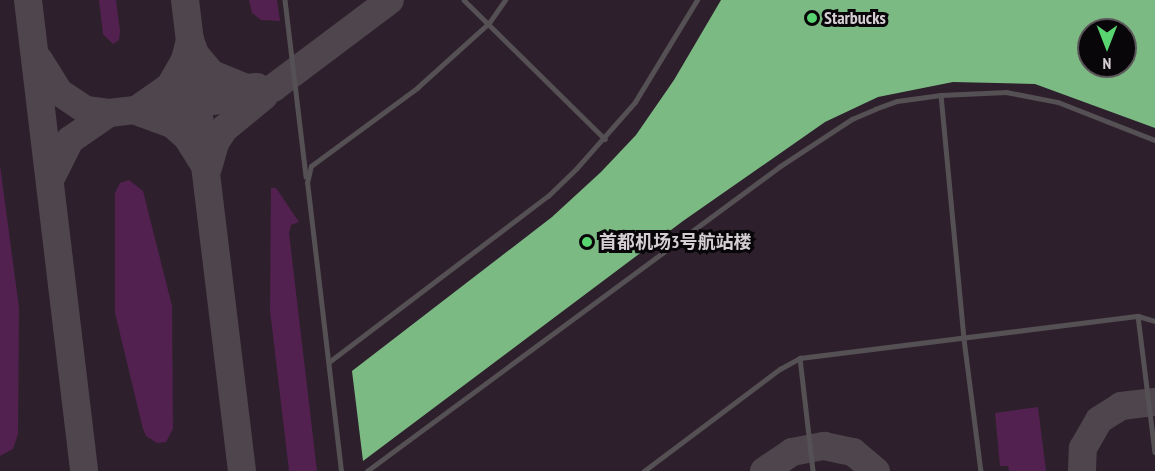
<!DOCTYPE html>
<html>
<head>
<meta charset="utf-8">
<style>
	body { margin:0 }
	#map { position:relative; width:1155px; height:471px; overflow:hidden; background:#221a21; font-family:"PT Sans Narrow","Noto Sans SC",sans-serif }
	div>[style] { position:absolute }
	.built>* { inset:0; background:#2d202c }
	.green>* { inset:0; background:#52214f }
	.taxiway>* { height:28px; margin:-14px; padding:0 14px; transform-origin:14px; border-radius:14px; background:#4e464c }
	.building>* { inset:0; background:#7cba83 }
	.service>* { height:4.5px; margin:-2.25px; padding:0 2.25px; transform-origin:2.25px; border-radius:2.25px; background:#545053 }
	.dots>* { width:16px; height:16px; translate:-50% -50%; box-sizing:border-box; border:3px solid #090609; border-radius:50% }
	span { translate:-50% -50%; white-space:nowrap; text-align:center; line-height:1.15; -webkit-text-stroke:6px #090609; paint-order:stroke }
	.poi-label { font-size:18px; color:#d5cfd4; font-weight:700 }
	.left { translate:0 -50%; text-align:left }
	.north { position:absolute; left:1077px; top:18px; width:60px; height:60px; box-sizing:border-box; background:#090609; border:2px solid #5b565a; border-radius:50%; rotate:180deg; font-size:16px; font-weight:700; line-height:24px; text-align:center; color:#d5cfd4 }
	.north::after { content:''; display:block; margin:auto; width:21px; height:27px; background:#58d570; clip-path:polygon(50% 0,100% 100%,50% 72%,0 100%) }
</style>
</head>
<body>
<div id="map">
	<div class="built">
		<div style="clip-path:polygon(evenodd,0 0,1155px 0,1155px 471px,0 471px,0 0,1089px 30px,1125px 30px,1125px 66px,1089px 66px,1089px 30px)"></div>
	</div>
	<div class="green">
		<div style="clip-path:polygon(99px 0,116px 0,120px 31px,119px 40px,113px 44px,103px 34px)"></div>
		<div style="clip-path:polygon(249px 0,277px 0,280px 21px,261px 20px,252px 13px)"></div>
		<div style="clip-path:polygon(0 165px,19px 308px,18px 434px,13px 449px,0 456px)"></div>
		<div style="clip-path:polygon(129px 180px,143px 191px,172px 306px,173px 429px,166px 442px,157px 443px,146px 436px,143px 429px,115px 313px,115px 193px,120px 183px)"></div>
		<div style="clip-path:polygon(271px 188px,276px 188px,299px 222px,291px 225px,289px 233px,317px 471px,289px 471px,270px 310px)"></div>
		<div style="clip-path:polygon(1038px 407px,1046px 471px,1009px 471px,1008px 466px,1000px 466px,995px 413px)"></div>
	</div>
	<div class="taxiway">
		<div style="left:28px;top:0;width:474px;rotate:83.2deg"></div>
		<div style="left:185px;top:0;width:474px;rotate:83.1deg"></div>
		<div style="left:39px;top:60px;width:38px;rotate:58deg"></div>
		<div style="left:59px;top:92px;width:32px;rotate:34deg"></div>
		<div style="left:86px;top:110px;width:23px;rotate:7deg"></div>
		<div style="left:109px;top:113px;width:139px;rotate:-6.6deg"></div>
		<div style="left:247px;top:97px;width:28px;rotate:-19deg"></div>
		<div style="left:273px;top:88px;width:146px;rotate:-36.9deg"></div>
		<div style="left:139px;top:108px;width:38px;rotate:-35deg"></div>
		<div style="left:170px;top:86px;width:30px;rotate:-60deg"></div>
		<div style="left:185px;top:60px;width:21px;rotate:-76deg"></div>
		<div style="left:190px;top:40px;width:15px;rotate:70deg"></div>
		<div style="left:195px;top:54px;width:26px;rotate:50deg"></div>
		<div style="left:212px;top:74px;width:37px;rotate:22deg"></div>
		<div style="left:246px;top:88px;width:11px;rotate:-5deg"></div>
		<div style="left:139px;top:112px;width:35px;rotate:20deg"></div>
		<div style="left:172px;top:124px;width:20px;rotate:41deg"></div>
		<div style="left:187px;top:137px;width:31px;rotate:58deg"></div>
		<div style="left:208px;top:168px;width:26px;rotate:-74deg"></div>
		<div style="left:215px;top:143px;width:17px;rotate:-57deg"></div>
		<div style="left:224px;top:129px;width:52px;rotate:-39.5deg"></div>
		<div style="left:50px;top:180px;width:45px;rotate:-63.4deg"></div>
		<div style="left:70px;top:140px;width:47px;rotate:-34.7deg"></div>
		<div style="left:764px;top:471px;width:34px;rotate:-34deg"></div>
		<div style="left:792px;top:452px;width:33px;rotate:-11deg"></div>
		<div style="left:824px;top:446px;width:30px;rotate:12deg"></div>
		<div style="left:853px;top:452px;width:30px;rotate:40deg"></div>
		<div style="left:1082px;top:471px;width:23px;rotate:-88deg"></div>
		<div style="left:1083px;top:448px;width:32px;rotate:-60deg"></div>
		<div style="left:1099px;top:420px;width:26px;rotate:-32deg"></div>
		<div style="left:1121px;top:406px;width:34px;rotate:-7deg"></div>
	</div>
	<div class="building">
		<div style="clip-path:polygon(evenodd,721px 0,1155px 0,1155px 128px,1035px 84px,953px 82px,878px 97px,825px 122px,683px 221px,363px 461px,352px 371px,552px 217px,601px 172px,636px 135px,674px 80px,721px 0,1089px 30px,1125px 30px,1125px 66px,1089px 66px,1089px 30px)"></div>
	</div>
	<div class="service">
		<div style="left:285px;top:0;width:178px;rotate:83.2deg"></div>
		<div style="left:464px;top:0;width:198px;rotate:44.6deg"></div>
		<div style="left:941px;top:95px;width:245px;rotate:84.6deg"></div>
		<div style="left:964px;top:339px;width:133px;rotate:82.7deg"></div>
		<div style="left:1138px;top:316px;width:137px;rotate:82.9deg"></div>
		<div style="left:800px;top:358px;width:114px;rotate:83.4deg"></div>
		<div style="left:329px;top:362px;width:275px;rotate:-37.2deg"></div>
		<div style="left:548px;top:196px;width:39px;rotate:-44deg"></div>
		<div style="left:576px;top:169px;width:89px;rotate:-48.6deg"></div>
		<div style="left:635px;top:102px;width:119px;rotate:-58.7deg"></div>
		<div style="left:341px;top:471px;width:290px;rotate:-96.7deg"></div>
		<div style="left:307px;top:183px;width:17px;rotate:-77deg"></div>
		<div style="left:311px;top:166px;width:132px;rotate:-36.3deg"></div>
		<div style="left:417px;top:88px;width:97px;rotate:-42.1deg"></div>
		<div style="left:489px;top:23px;width:28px;rotate:-55deg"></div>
		<div style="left:367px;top:471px;width:512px;rotate:-36.42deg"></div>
		<div style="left:779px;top:167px;width:87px;rotate:-33.3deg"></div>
		<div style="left:852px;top:119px;width:25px;rotate:-23deg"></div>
		<div style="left:875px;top:109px;width:23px;rotate:-20deg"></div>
		<div style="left:897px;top:101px;width:44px;rotate:-7.8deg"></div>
		<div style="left:941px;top:95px;width:65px;rotate:-2.6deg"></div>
		<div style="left:1006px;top:92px;width:53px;rotate:10.9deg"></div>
		<div style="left:1058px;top:102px;width:104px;rotate:21.4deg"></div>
		<div style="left:644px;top:471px;width:170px;rotate:-36.9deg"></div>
		<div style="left:780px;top:369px;width:23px;rotate:-29deg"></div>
		<div style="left:800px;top:358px;width:341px;rotate:-7.1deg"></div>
		<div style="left:1138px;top:316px;width:18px;rotate:16deg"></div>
	</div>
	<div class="dots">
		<div style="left:812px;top:18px;background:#58d570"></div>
		<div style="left:587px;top:242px;background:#58d570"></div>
	</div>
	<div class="poi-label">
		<span class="left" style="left:824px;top:18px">Starbucks</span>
		<span class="left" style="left:599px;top:242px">首都机场3号航站楼</span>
	</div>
	<div class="north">N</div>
</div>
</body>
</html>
